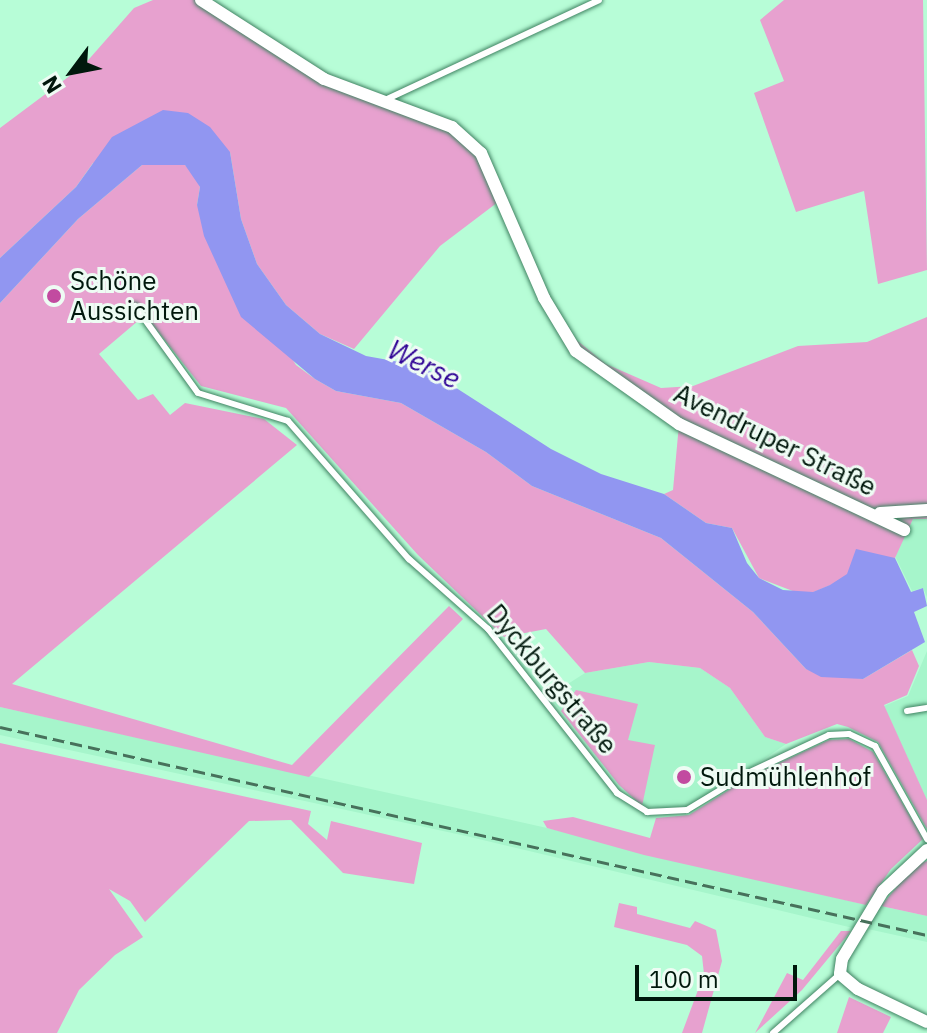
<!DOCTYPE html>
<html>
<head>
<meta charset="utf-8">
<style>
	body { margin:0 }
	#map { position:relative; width:927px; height:1033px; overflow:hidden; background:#b7fdd7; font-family:"IBM Plex Sans",sans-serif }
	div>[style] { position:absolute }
	.built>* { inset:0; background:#a6f5cb }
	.green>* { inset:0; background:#e7a1cf }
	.water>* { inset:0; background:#9196f1 }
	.roads { filter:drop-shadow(0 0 2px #408362) drop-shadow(0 0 2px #408362) }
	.service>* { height:6px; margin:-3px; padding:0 3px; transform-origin:3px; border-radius:3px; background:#fff }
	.minor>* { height:12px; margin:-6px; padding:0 6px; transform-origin:6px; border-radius:6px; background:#fff }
	.rail>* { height:3px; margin-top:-1.5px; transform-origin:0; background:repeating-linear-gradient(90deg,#47715b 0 12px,transparent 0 18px) }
	.dots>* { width:22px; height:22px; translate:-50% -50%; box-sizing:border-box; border:4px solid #eefcf4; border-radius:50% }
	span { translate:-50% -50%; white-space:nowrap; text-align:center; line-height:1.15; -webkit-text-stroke:6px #eefcf4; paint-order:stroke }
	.poi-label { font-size:26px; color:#00180c }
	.left { translate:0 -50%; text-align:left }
	.street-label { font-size:26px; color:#00180c }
	.water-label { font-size:28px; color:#2f0395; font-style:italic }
	.north { position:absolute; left:32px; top:32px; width:80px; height:80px; -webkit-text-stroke:6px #eefcf4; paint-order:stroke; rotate:238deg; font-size:22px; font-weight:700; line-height:32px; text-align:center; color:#00180c }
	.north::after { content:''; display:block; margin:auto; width:28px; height:36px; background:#00180c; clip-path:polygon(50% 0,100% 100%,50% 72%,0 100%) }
	.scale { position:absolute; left:635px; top:965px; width:162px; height:36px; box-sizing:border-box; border:4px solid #00180c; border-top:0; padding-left:10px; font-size:24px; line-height:28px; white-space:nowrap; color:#00180c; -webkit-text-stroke:6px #eefcf4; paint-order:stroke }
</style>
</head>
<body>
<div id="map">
	<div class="built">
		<div style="clip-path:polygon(913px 519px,927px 519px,927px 597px,923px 588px,912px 591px,895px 556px)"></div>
		<div style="clip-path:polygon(927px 651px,927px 801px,884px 706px,908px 696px)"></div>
		<div style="clip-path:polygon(649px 662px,700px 668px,730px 688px,765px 737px,786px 744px,701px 802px,672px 809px,642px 806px,619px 785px,549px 696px,585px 673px)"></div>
		<div style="clip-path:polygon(0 707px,547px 828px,866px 905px,853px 928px,466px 836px,0 735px)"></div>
		<div style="clip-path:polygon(881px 906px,927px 916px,927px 942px,868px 929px)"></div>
	</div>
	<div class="green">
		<div style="clip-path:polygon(153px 0,201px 0,324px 79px,452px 127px,481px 153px,502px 199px,440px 246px,354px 349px,320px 334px,286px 305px,257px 264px,241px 219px,230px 152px,93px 163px,76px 187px,0 258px,0 128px,83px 66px,134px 8px)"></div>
		<div style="clip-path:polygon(784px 0,923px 0,927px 270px,878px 284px,864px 191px,796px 212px,754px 93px,784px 81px,760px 20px)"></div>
		<div style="clip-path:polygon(142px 165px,185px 165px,194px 174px,200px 187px,197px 205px,296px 365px,315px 379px,336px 391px,401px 403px,486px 452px,532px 486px,661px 538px,753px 612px,806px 669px,863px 679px,912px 650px,919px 666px,907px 695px,884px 705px,927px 800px,927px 829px,878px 742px,848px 727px,837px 724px,786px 744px,765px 737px,730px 688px,700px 668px,649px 662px,585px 673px,546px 629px,504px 637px,418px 555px,286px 408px,201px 386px,145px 315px,99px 354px,138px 400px,153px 394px,170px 415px,185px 403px,264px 419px,297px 445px,12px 684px,292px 765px,449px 606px,463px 619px,309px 777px,0 707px,0 303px,78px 219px)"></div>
		<div style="clip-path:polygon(927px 317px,927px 519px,913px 519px,895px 558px,814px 592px,798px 593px,759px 578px,732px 528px,706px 523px,664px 494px,673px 490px,679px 424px,576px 351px,558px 325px,606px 364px,661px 388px,693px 386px,798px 346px,867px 342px)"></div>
		<div style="clip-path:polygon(576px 690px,638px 704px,628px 740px,655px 745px,642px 806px,619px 785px,561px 711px)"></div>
		<div style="clip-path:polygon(849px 739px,873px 752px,923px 839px,891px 869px,866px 905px,644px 855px,547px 828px,543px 821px,573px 817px,650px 838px,656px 818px,689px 815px,751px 776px,829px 740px)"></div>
		<div style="clip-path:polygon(0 743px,311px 811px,308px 824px,327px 840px,331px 821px,422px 843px,414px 884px,343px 873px,291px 820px,249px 821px,145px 922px,130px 901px,109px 889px,143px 937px,115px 955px,79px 990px,57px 1033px,0 1033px)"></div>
		<div style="clip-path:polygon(927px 861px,927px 916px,881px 906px,915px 865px)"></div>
		<div style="clip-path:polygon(619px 903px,637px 907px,637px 914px,690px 928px,695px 921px,716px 930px,722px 961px,702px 1033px,682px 1033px,704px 974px,702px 956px,687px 945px,614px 927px)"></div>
		<div style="clip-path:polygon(841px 931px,851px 931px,802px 990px,755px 1033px,787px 973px,803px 980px)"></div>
		<div style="clip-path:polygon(849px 997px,891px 1017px,883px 1033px,837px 1033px)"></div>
	</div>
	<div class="water">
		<div style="clip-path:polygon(163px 110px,188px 113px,210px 127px,230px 152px,241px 219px,257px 264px,286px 305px,320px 334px,366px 356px,422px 366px,551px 449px,601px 474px,664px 494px,706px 523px,732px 528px,747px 563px,759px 578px,783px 590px,813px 592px,830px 585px,847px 574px,856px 549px,895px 558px,911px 592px,923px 588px,927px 606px,914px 612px,925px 642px,863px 679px,821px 677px,806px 669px,753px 612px,661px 538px,532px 486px,486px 452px,401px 403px,336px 391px,315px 379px,241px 317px,204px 236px,197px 205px,200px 187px,185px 165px,142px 165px,78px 219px,0 303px,0 258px,76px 187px,112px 137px)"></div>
	</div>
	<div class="roads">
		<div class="service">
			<div style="left:385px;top:100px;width:236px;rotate:-25deg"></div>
			<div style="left:135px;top:306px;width:107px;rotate:54.1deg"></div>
			<div style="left:198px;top:393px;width:94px;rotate:17.3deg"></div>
			<div style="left:288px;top:421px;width:184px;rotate:48.8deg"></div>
			<div style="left:409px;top:559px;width:106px;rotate:41.5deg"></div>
			<div style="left:488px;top:629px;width:209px;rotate:51.8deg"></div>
			<div style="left:617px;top:793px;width:36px;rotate:32deg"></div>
			<div style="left:647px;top:812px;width:40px;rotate:-2.9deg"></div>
			<div style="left:687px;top:810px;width:71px;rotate:-31.2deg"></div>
			<div style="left:748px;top:773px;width:89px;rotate:-25.1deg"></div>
			<div style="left:829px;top:735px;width:20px;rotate:-3deg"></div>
			<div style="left:849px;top:734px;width:29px;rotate:25deg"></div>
			<div style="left:875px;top:746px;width:107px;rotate:60.8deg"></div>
			<div style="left:907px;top:711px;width:20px;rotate:-9deg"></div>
			<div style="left:773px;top:1033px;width:89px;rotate:-41.4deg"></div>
		</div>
		<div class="minor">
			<div style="left:201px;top:0;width:146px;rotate:32.7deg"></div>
			<div style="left:324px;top:79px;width:137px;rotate:20.6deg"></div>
			<div style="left:452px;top:127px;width:39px;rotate:42deg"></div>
			<div style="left:481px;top:153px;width:158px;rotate:66.5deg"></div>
			<div style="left:544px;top:298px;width:62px;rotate:58.9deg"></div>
			<div style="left:576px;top:351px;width:126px;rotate:35.3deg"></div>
			<div style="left:679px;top:424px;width:249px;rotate:25.2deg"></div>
			<div style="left:880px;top:513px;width:47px;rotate:-3.7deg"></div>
			<div style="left:927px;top:850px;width:60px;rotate:137deg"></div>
			<div style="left:883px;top:891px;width:79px;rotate:121.1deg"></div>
			<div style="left:842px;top:959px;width:15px;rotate:98deg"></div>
			<div style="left:840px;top:974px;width:23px;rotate:40deg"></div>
			<div style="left:858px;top:989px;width:76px;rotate:25.6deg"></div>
		</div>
	</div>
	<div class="rail">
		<div style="left:0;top:727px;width:950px;rotate:12.65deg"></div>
	</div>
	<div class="dots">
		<div style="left:54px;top:296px;background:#c24ba0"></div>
		<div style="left:684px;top:777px;background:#c24ba0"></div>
	</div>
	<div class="poi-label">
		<span class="left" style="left:70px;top:296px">Schöne<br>Aussichten</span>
		<span class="left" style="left:700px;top:777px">Sudmühlenhof</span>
	</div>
	<div class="street-label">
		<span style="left:775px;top:440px;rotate:26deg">Avendruper Straße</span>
		<span style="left:552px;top:679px;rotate:50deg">Dyckburgstraße</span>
	</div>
	<div class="water-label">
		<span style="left:424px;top:364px;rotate:26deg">Werse</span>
	</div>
	<div class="north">N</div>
	<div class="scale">100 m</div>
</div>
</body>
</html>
